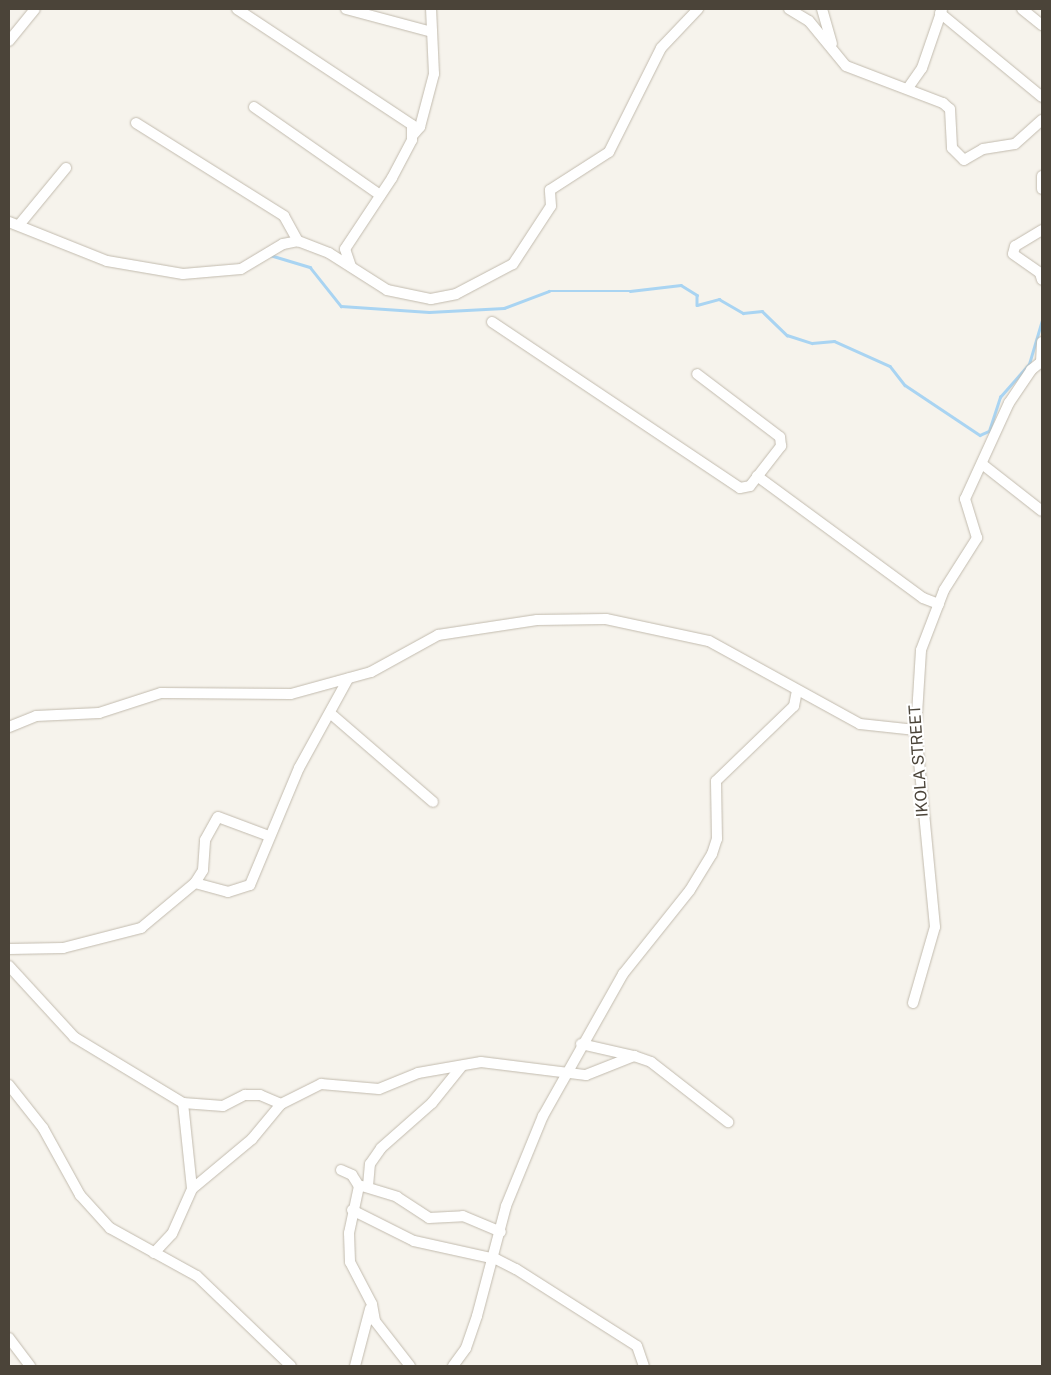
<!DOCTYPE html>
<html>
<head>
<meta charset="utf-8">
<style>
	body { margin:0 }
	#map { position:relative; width:1051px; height:1375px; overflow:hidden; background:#f6f3ec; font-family:"Public Sans",sans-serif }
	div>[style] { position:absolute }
	.stream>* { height:2.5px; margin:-1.25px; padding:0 1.25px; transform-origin:1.25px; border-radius:1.25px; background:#a9d4f2 }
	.roads { filter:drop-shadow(0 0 1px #c2bbae) drop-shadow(0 0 1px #c2bbae) }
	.minor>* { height:10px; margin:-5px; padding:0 5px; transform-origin:5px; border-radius:5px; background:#fff }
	span { translate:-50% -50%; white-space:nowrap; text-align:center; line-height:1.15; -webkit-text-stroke:4px #fff; paint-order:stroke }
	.street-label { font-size:16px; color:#4b4439 }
	.frame { position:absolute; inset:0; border:10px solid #4b4439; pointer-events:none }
</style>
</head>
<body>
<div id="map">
	<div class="stream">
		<div style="left:270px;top:255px;width:42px;rotate:16.7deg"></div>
		<div style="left:310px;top:267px;width:50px;rotate:51.5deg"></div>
		<div style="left:341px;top:306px;width:88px;rotate:3.9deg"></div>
		<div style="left:429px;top:312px;width:75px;rotate:-3.1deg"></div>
		<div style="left:504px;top:308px;width:48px;rotate:-20.7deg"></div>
		<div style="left:549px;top:291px;width:81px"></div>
		<div style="left:630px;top:291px;width:51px;rotate:-6.7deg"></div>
		<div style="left:681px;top:285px;width:19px;rotate:32deg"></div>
		<div style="left:697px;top:295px;width:10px;rotate:90deg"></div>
		<div style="left:697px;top:305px;width:23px;rotate:-15deg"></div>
		<div style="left:719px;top:299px;width:28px;rotate:30deg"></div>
		<div style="left:743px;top:313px;width:19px;rotate:-6deg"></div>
		<div style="left:762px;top:311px;width:35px;rotate:44deg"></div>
		<div style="left:787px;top:335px;width:26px;rotate:18deg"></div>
		<div style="left:812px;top:343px;width:22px;rotate:-5deg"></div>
		<div style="left:834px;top:341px;width:61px;rotate:24.1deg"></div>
		<div style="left:890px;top:366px;width:24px;rotate:52deg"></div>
		<div style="left:905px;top:385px;width:90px;rotate:33.7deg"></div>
		<div style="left:980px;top:435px;width:10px;rotate:-24deg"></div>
		<div style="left:989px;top:431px;width:36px;rotate:-72deg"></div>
		<div style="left:1000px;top:397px;width:44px;rotate:-48.7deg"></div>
		<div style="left:1029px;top:364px;width:46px;rotate:-73.5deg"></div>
	</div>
	<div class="roads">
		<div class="minor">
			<div style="left:237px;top:9px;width:210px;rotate:33.5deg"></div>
			<div style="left:412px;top:125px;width:15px;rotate:90deg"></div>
			<div style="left:412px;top:140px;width:43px;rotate:117.8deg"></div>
			<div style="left:392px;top:178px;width:85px;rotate:123.5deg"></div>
			<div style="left:345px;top:249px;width:18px;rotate:71deg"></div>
			<div style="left:346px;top:9px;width:89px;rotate:15deg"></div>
			<div style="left:789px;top:9px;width:23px;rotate:31deg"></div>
			<div style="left:809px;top:21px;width:58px;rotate:50.6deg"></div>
			<div style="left:846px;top:66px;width:104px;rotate:20.9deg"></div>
			<div style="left:943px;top:103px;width:9px;rotate:41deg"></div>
			<div style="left:950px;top:109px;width:39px;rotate:87deg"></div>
			<div style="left:952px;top:148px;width:17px;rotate:45deg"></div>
			<div style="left:964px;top:160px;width:22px;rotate:-30deg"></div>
			<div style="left:983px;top:149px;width:32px;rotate:-9deg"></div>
			<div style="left:1015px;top:144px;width:36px;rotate:-42deg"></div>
			<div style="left:822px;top:9px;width:36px;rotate:74deg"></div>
			<div style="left:1022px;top:9px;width:26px;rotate:39deg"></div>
			<div style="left:940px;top:13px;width:132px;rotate:39.5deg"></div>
			<div style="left:9px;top:41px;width:41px;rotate:-50.9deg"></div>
			<div style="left:908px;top:88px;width:24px;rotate:-55deg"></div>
			<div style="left:922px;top:68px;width:61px;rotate:-71deg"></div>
			<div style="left:254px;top:107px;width:154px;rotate:34.9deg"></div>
			<div style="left:136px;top:123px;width:175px;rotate:32.1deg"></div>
			<div style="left:284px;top:216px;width:29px;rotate:61deg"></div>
			<div style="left:413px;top:135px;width:11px;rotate:-49deg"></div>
			<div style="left:420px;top:127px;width:55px;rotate:-75.2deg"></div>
			<div style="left:434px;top:74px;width:65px;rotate:-92.6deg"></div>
			<div style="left:1042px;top:176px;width:13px;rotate:90deg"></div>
			<div style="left:9px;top:222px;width:105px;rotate:21.7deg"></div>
			<div style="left:107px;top:261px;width:77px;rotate:9.7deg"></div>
			<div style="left:183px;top:274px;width:58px;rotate:-4.9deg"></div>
			<div style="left:241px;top:269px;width:49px;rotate:-30.8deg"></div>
			<div style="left:283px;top:244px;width:15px;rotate:-11deg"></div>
			<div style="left:298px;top:241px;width:33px;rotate:21deg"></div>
			<div style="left:329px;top:253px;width:69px;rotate:32.5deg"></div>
			<div style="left:387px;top:290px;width:45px;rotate:11.6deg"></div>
			<div style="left:431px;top:299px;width:25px;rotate:-11deg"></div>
			<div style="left:456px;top:294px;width:64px;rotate:-27.8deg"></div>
			<div style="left:513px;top:264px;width:69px;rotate:-56.8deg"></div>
			<div style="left:551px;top:206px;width:16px;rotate:-94deg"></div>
			<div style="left:550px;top:190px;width:70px;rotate:-32.8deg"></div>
			<div style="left:609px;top:152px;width:116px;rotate:-63.4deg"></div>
			<div style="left:661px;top:48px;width:54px;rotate:-46.5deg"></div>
			<div style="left:19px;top:225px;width:74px;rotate:-50.5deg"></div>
			<div style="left:1042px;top:230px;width:31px;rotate:149deg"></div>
			<div style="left:1015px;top:246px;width:8px;rotate:104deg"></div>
			<div style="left:1013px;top:254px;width:33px;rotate:35deg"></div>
			<div style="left:1040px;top:273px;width:7px;rotate:74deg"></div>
			<div style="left:492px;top:322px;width:298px;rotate:33.8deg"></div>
			<div style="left:740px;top:488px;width:10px;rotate:-11deg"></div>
			<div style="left:750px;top:486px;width:51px;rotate:-52.2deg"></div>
			<div style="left:781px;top:446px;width:9px;rotate:-96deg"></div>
			<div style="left:780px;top:437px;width:104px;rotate:-142.8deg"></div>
			<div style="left:982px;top:464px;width:76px;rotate:38.1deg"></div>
			<div style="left:757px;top:476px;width:206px;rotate:36.3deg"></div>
			<div style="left:923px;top:598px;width:17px;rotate:21deg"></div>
			<div style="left:330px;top:713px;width:136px;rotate:40.8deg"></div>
			<div style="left:9px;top:727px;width:29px;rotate:-22deg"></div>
			<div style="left:36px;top:716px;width:63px;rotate:-2.7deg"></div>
			<div style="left:99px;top:713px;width:65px;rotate:-17.9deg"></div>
			<div style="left:161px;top:693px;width:130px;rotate:0.4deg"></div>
			<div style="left:291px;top:694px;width:83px;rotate:-15.4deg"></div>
			<div style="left:371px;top:672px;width:77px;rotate:-28.9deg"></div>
			<div style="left:438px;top:635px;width:100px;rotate:-8.6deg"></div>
			<div style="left:537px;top:620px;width:69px;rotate:-0.8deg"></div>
			<div style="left:606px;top:619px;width:105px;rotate:12.1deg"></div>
			<div style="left:709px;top:641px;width:172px;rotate:28.8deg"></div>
			<div style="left:860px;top:724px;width:56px;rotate:6.1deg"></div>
			<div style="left:195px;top:883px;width:15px;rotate:-58deg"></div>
			<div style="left:203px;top:870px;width:30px;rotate:-86deg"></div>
			<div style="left:205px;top:840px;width:26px;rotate:-61deg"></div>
			<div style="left:218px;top:817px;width:54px;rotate:20.4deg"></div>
			<div style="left:9px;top:949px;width:54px;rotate:-1.1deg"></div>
			<div style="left:63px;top:948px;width:81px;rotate:-14.4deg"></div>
			<div style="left:141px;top:928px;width:70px;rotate:-39.8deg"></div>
			<div style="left:195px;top:883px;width:34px;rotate:15deg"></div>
			<div style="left:228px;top:892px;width:23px;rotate:-18deg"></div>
			<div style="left:250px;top:885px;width:127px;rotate:-67.3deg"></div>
			<div style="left:299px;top:768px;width:102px;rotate:-61.2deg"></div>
			<div style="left:9px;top:966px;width:96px;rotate:47.5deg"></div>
			<div style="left:74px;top:1037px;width:127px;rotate:31.2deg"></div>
			<div style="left:183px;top:1103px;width:86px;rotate:84deg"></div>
			<div style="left:913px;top:1003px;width:79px;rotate:-73.9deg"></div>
			<div style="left:935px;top:927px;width:198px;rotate:-95.5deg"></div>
			<div style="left:916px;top:730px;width:80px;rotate:-86.4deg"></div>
			<div style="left:921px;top:650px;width:64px;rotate:-69deg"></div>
			<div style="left:944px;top:590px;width:62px;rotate:-57.6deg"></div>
			<div style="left:977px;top:538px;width:41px;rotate:-107.1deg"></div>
			<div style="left:965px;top:499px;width:106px;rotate:-65.4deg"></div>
			<div style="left:1009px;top:403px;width:40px;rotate:-56deg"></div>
			<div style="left:1031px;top:370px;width:13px;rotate:-39deg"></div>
			<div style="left:1041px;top:362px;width:20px;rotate:-87deg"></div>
			<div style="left:581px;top:1044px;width:54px;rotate:12.8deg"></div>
			<div style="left:9px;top:1085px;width:55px;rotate:51.7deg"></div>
			<div style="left:43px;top:1128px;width:77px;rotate:61.1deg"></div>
			<div style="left:80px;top:1195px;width:45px;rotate:47.7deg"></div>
			<div style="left:110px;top:1228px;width:99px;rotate:28.9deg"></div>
			<div style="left:197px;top:1276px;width:130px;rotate:43.8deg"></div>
			<div style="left:183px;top:1103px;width:40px;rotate:4.3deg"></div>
			<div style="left:223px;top:1106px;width:25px;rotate:-27deg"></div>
			<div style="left:245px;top:1095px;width:15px"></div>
			<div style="left:260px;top:1095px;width:23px;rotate:23deg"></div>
			<div style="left:341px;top:1170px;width:12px;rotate:24deg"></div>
			<div style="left:352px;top:1175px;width:13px;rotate:58deg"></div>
			<div style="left:359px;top:1186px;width:48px;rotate:102deg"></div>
			<div style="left:349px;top:1233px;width:29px;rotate:88deg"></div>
			<div style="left:350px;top:1262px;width:47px;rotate:62.4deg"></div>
			<div style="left:372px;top:1304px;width:17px;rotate:80deg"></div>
			<div style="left:375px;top:1321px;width:57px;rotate:52.1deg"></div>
			<div style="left:362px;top:1186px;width:37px;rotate:17deg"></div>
			<div style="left:397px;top:1197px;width:38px;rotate:33deg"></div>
			<div style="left:429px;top:1218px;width:34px;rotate:-3deg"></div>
			<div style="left:463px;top:1216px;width:41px;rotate:22.8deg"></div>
			<div style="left:368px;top:1186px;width:22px;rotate:-85deg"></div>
			<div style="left:370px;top:1164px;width:19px;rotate:-55deg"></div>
			<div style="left:381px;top:1148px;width:68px;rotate:-41.4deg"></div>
			<div style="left:432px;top:1103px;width:48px;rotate:-51deg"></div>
			<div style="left:352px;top:1210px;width:69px;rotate:26.6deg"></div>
			<div style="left:414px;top:1241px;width:84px;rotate:12.4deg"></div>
			<div style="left:496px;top:1259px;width:22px;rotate:27deg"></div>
			<div style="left:516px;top:1269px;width:143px;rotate:32.5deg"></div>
			<div style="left:637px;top:1346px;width:21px;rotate:71deg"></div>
			<div style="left:154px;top:1253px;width:26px;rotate:-47deg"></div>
			<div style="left:172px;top:1234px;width:49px;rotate:-66deg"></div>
			<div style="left:192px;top:1189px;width:78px;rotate:-39.8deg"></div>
			<div style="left:252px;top:1139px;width:45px;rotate:-50.4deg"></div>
			<div style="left:281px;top:1104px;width:45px;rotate:-26.6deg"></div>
			<div style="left:321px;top:1084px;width:58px;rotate:4.9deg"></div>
			<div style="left:379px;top:1089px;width:42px;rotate:-22.3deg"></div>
			<div style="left:418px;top:1073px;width:64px;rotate:-9.9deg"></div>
			<div style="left:481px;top:1062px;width:106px;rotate:7.1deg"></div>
			<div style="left:586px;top:1075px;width:52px;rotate:-21.6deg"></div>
			<div style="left:634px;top:1056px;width:18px;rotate:19deg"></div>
			<div style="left:651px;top:1062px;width:98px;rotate:37.9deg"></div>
			<div style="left:9px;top:1338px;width:35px;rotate:53deg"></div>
			<div style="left:355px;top:1366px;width:59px;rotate:-75.3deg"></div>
			<div style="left:453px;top:1366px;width:22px;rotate:-54deg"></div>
			<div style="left:466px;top:1348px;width:34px;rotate:-71deg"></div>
			<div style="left:477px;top:1316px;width:114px;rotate:-75.2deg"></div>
			<div style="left:506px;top:1206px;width:97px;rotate:-67.7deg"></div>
			<div style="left:543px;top:1116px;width:163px;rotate:-60.6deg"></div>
			<div style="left:623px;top:974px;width:107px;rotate:-51.4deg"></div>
			<div style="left:690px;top:890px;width:42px;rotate:-58.6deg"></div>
			<div style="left:712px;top:854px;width:16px;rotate:-72deg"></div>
			<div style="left:717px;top:839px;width:58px;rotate:-91deg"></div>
			<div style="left:716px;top:781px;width:108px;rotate:-43.9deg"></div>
			<div style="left:794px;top:706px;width:15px;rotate:-79deg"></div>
		</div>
	</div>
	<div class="street-label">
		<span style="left:919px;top:761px;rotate:-94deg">IKOLA STREET</span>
	</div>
	<div class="frame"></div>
</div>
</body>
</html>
